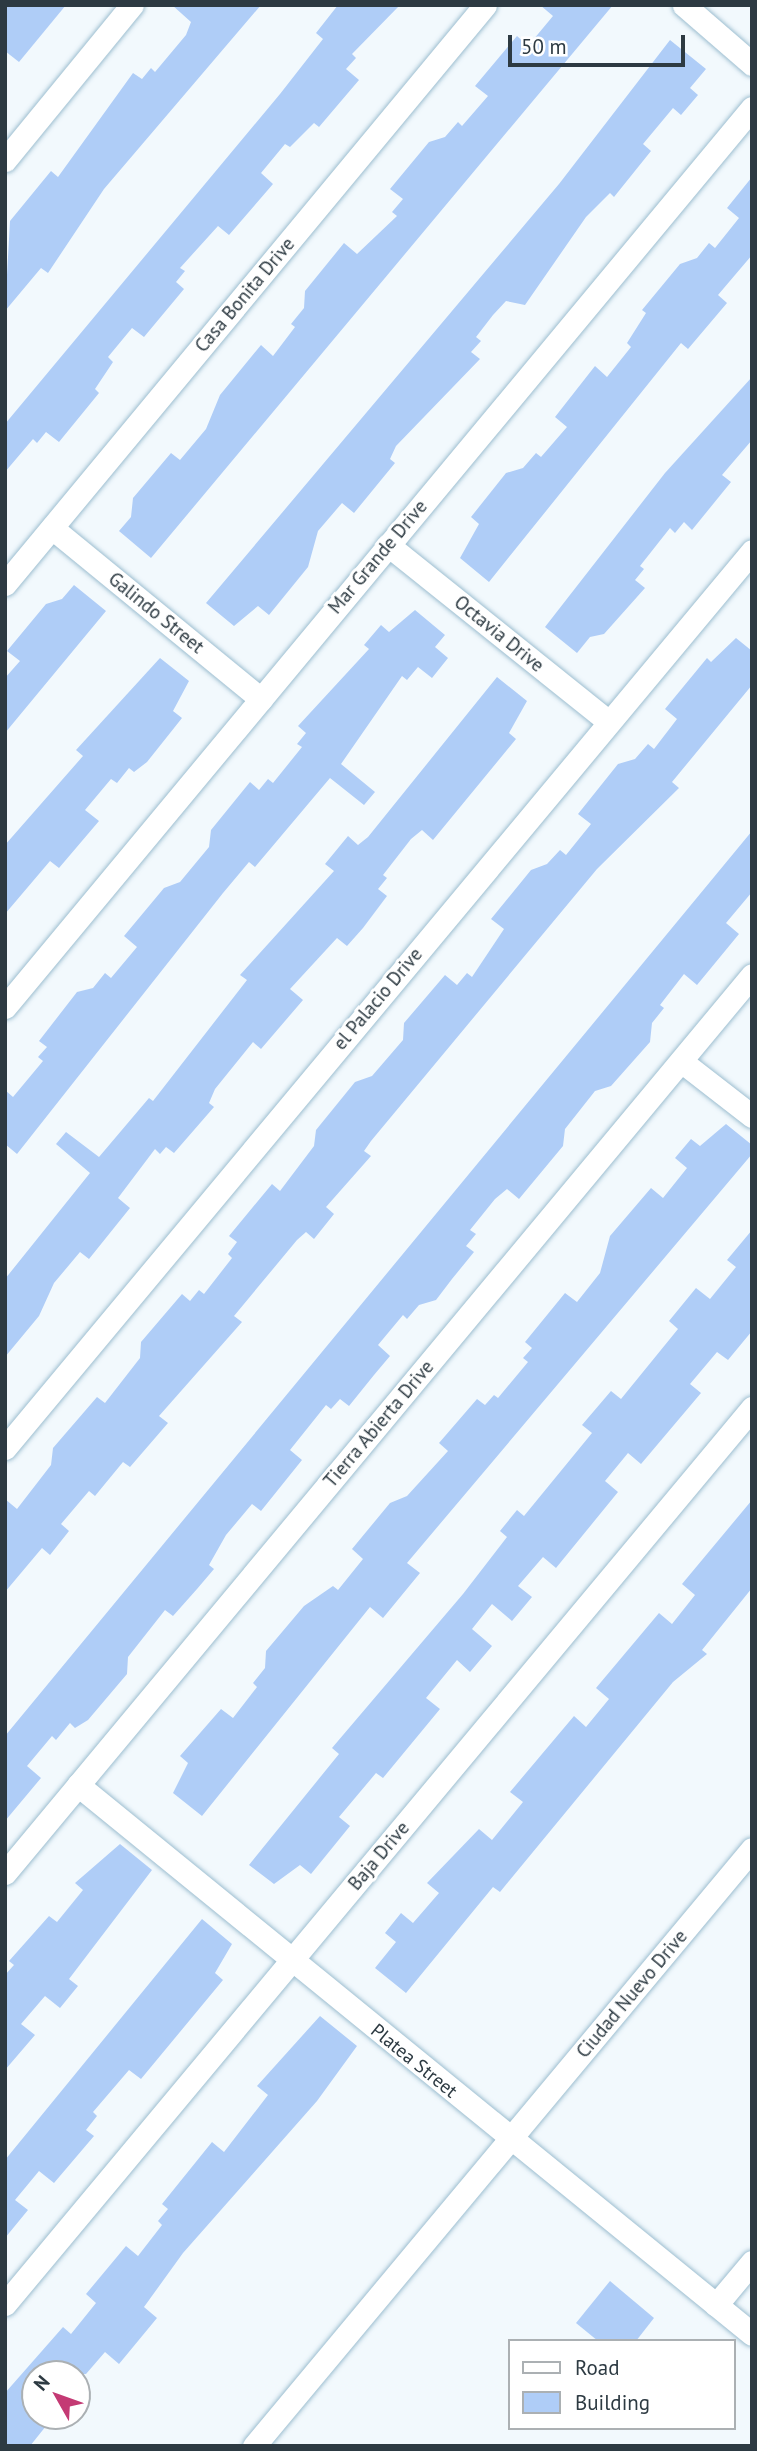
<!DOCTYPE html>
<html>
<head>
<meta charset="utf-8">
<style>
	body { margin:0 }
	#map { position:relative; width:757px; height:2451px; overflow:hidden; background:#f2f9fd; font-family:"PT Sans",sans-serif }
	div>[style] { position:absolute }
	.building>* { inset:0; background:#afcdf7 }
	.roads { filter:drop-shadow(0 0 2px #9dbed0) drop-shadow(0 0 2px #9dbed0) }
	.street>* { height:23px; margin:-11.5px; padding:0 11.5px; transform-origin:11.5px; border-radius:11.5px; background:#fff }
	span { translate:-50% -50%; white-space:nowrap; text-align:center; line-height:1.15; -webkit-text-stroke:6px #fff; paint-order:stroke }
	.street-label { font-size:19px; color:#2d3a42 }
	.frame { position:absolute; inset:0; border:7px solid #2d3a42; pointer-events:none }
	.legend { position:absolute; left:508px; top:2339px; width:228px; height:91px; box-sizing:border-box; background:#fff; border:2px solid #abb0b3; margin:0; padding:9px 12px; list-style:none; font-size:21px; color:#2d3a42 }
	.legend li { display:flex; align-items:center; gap:14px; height:35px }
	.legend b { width:35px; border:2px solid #abb0b3 }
	.north { position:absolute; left:21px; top:2360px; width:70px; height:70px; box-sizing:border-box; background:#fff; border:2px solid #abb0b3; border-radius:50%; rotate:310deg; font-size:19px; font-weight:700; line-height:28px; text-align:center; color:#2d3a42 }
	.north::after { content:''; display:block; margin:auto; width:24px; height:32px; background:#c43a74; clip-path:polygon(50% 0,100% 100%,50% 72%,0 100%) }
	.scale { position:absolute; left:508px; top:35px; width:177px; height:32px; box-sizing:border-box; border:4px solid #2d3a42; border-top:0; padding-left:9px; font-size:21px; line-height:24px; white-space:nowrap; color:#2d3a42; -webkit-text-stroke:5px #fff; paint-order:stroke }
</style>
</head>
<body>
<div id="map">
	<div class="building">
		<div style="clip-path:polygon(5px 5px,66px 5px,19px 62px,5px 51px)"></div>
		<div style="clip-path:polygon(172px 5px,261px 5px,104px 189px,48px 273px,41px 268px,5px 311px,10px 221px,51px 171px,58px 177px,133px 73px,142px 79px,151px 68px,155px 72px,186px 35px,191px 22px)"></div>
		<div style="clip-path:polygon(338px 5px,400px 5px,352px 54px,356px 58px,346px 69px,359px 80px,319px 127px,314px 123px,290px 147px,285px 144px,261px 173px,273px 184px,229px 235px,218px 226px,180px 268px,185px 271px,176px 282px,184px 289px,144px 337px,132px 328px,108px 357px,113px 362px,95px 389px,99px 393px,59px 442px,46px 432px,37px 443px,33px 439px,5px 472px,5px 424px,280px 94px,323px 39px,316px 33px)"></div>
		<div style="clip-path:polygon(540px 5px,613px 5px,151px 558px,119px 531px,131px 517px,133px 498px,171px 453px,180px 460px,206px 429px,220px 395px,261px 345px,273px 356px,295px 327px,291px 324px,304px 308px,305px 291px,344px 243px,357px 254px,397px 216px,392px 212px,403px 199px,390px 189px,429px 142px,445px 137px,458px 122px,462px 126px,488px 96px,475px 86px,517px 36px,528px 46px,553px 16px)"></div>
		<div style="clip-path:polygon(670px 40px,706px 69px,690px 88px,698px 95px,681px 115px,673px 108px,643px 144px,651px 151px,614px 197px,610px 193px,586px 217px,525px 305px,506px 301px,493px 315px,476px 337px,481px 341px,471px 352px,480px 359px,396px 446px,390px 459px,395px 463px,354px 513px,342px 503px,318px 531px,308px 567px,269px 615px,258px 606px,234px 626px,206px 603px,559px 184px)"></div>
		<div style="clip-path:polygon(752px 177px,752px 255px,718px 295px,727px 303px,688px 349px,681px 343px,489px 582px,460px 558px,479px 524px,471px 517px,506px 473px,523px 468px,536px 453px,541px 457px,567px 427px,555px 417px,595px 366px,607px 377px,631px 347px,627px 343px,646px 313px,642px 310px,680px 264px,697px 258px,709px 243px,715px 248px,739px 218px,727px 208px)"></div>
		<div style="clip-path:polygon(752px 377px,752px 440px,722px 475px,731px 482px,692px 530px,684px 522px,675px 533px,670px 528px,640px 566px,644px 569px,635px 580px,645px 588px,604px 634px,590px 637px,577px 653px,545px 627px,665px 473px)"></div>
		<div style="clip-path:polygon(74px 585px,106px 611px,5px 733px,5px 678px,20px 661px,7px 651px,46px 604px,62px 599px)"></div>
		<div style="clip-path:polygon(415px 610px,445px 635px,435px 647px,448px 658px,432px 678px,418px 667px,407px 680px,402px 676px,341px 764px,375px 792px,364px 805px,330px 778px,255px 867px,249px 862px,223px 893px,17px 1154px,5px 1144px,5px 1090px,13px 1097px,43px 1061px,38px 1057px,47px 1047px,39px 1041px,77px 992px,93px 988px,105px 973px,111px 978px,137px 947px,124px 936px,164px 888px,180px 882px,209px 847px,211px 830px,250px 782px,259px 790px,268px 779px,273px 783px,302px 747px,297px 744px,306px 733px,298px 726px,369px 649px,364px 645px,381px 625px,389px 632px)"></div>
		<div style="clip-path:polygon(736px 638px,752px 651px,752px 685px,672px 782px,679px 788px,597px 869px,371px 1141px,364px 1151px,371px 1156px,326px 1207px,334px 1214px,314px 1239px,306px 1232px,297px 1240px,234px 1316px,242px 1322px,159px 1416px,168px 1423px,130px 1467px,123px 1462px,95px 1496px,89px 1491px,61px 1524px,69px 1531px,50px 1555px,42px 1548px,5px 1592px,5px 1499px,17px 1509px,51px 1465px,53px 1448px,97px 1397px,105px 1403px,140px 1358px,141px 1342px,182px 1294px,190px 1301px,199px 1290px,204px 1294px,232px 1258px,228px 1254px,237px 1242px,229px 1236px,272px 1184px,280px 1191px,314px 1146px,316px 1130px,355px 1082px,372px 1076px,403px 1040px,404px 1023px,445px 975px,457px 985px,467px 973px,472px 977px,504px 929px,491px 919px,531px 870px,547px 864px,560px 850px,566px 855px,591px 824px,578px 814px,618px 764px,635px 759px,648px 744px,654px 749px,677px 719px,665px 709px,707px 658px,711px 662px)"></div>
		<div style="clip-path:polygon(160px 658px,189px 681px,173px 711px,182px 718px,147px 762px,134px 772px,129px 768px,117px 783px,111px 779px,85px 810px,99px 821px,59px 868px,50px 861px,5px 914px,5px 845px,83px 756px,76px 750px)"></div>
		<div style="clip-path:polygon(497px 677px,527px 701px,509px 733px,516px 739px,433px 840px,422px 830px,411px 839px,383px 875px,387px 878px,378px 889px,387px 896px,363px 928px,347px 946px,337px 938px,290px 989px,303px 1000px,261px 1049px,253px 1042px,215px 1089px,209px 1103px,214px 1107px,174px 1153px,166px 1147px,160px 1154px,155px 1149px,118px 1198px,130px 1208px,89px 1259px,80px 1252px,54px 1283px,39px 1316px,5px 1357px,5px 1279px,90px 1173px,56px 1144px,66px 1132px,99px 1157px,149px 1098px,153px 1101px,247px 980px,240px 975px,334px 871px,325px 864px,348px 836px,358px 845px,368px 837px)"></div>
		<div style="clip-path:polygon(752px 831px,752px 892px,726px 923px,739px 934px,697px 985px,684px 974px,660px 1005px,664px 1008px,652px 1023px,650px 1042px,611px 1086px,595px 1091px,565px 1129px,563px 1146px,519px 1199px,507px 1189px,495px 1199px,470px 1230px,476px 1234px,466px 1246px,474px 1252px,452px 1279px,436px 1300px,419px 1305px,407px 1319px,403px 1315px,378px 1345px,390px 1356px,374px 1375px,349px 1406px,340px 1399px,331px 1409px,326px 1405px,290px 1450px,302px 1460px,261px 1511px,252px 1504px,226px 1535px,209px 1565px,214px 1569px,197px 1589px,173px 1616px,165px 1610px,128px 1657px,127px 1674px,88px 1720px,75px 1728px,70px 1723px,56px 1740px,52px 1736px,27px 1766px,41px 1778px,5px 1821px,5px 1736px)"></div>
		<div style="clip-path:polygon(726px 1124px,752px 1145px,752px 1154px,407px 1563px,420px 1573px,383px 1618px,370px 1607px,202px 1816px,173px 1793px,188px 1763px,180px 1756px,221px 1709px,233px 1718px,257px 1687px,253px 1683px,265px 1668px,266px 1651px,304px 1606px,333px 1586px,338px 1590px,363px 1559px,352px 1549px,390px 1503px,407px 1496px,448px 1451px,439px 1443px,477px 1399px,485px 1405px,494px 1395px,498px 1398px,528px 1362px,523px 1358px,532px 1348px,525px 1342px,565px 1293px,577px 1302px,600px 1273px,610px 1236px,651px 1188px,663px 1198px,687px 1168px,675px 1158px,691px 1139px,700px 1146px)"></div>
		<div style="clip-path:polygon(752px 1230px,752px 1331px,728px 1360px,717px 1352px,690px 1384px,701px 1393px,641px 1464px,628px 1453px,605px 1481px,618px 1492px,556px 1568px,543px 1557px,518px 1586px,532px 1597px,512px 1621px,492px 1604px,472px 1629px,492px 1646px,470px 1672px,457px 1660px,426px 1698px,440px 1709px,383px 1778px,376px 1773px,339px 1817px,350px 1826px,311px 1874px,300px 1865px,274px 1884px,249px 1865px,339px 1754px,332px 1748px,463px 1594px,507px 1537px,500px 1531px,517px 1510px,524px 1516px,592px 1433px,582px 1425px,611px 1391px,621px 1399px,678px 1329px,669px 1321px,696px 1288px,710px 1299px,736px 1267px,727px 1260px)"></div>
		<div style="clip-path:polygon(752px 1500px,752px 1588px,702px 1650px,707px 1654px,673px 1682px,500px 1892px,493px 1887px,406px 1993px,375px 1968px,396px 1942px,385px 1933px,401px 1913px,413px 1923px,439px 1893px,427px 1883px,479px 1829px,492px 1840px,523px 1802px,510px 1792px,574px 1716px,586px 1727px,609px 1699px,596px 1688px,659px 1613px,672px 1624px,695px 1595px,682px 1584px)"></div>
		<div style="clip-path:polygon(120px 1844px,152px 1870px,69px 1979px,78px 1986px,60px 2008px,45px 1996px,21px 2024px,35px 2035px,5px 2070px,5px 1975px,14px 1965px,9px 1961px,49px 1916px,57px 1922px,83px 1890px,75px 1883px)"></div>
		<div style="clip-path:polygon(202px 1919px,232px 1944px,215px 1973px,223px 1980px,141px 2079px,129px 2070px,93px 2112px,97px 2116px,86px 2130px,94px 2136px,54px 2183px,39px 2171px,15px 2200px,28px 2210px,5px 2238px,5px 2160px)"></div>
		<div style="clip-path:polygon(320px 2016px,357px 2046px,317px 2101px,183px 2253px,144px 2307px,157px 2318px,119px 2364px,105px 2352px,86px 2374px,35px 2374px,35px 2416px,54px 2416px,30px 2446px,5px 2446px,5px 2393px,63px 2327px,71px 2334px,96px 2303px,86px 2294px,126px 2246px,138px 2256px,162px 2225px,158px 2221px,168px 2209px,162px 2204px,212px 2142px,224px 2152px,268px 2095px,257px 2086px)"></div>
		<div style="clip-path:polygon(610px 2281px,654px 2318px,636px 2341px,598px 2341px,576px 2323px)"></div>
	</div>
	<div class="roads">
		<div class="street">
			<div style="left:684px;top:5px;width:90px;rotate:40.9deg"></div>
			<div style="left:5px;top:160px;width:200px;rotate:-50.7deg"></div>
			<div style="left:52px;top:528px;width:270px;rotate:39.3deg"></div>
			<div style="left:388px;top:545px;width:283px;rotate:38.7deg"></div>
			<div style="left:5px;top:584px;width:752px;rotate:-50.34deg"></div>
			<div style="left:5px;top:1007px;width:1169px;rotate:-50.28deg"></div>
			<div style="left:681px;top:1061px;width:90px;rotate:37.8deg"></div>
			<div style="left:5px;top:1448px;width:1167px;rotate:-50.21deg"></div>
			<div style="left:78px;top:1785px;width:869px;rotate:39.16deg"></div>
			<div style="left:5px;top:1873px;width:1168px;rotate:-50.24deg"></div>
			<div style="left:5px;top:2304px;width:1167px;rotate:-50.18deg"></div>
			<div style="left:716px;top:2305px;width:56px;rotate:-50.1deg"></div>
			<div style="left:254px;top:2446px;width:777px;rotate:-50.17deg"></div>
		</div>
	</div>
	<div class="street-label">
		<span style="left:245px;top:295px;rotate:-50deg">Casa Bonita Drive</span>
		<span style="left:378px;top:557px;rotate:-50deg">Mar Grande Drive</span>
		<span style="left:156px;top:613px;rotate:39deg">Galindo Street</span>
		<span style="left:499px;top:634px;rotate:39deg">Octavia Drive</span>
		<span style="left:378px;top:999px;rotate:-50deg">el Palacio Drive</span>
		<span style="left:379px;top:1424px;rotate:-50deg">Tierra Abierta Drive</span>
		<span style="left:379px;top:1856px;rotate:-50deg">Baja Drive</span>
		<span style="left:632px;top:1994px;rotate:-50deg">Ciudad Nuevo Drive</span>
		<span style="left:414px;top:2061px;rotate:39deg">Platea Street</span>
	</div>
	<div class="frame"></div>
	<ul class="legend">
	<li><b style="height:9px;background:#fff"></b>Road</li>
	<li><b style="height:19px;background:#afcdf7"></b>Building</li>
	</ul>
	<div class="north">N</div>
	<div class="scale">50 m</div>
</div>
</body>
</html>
